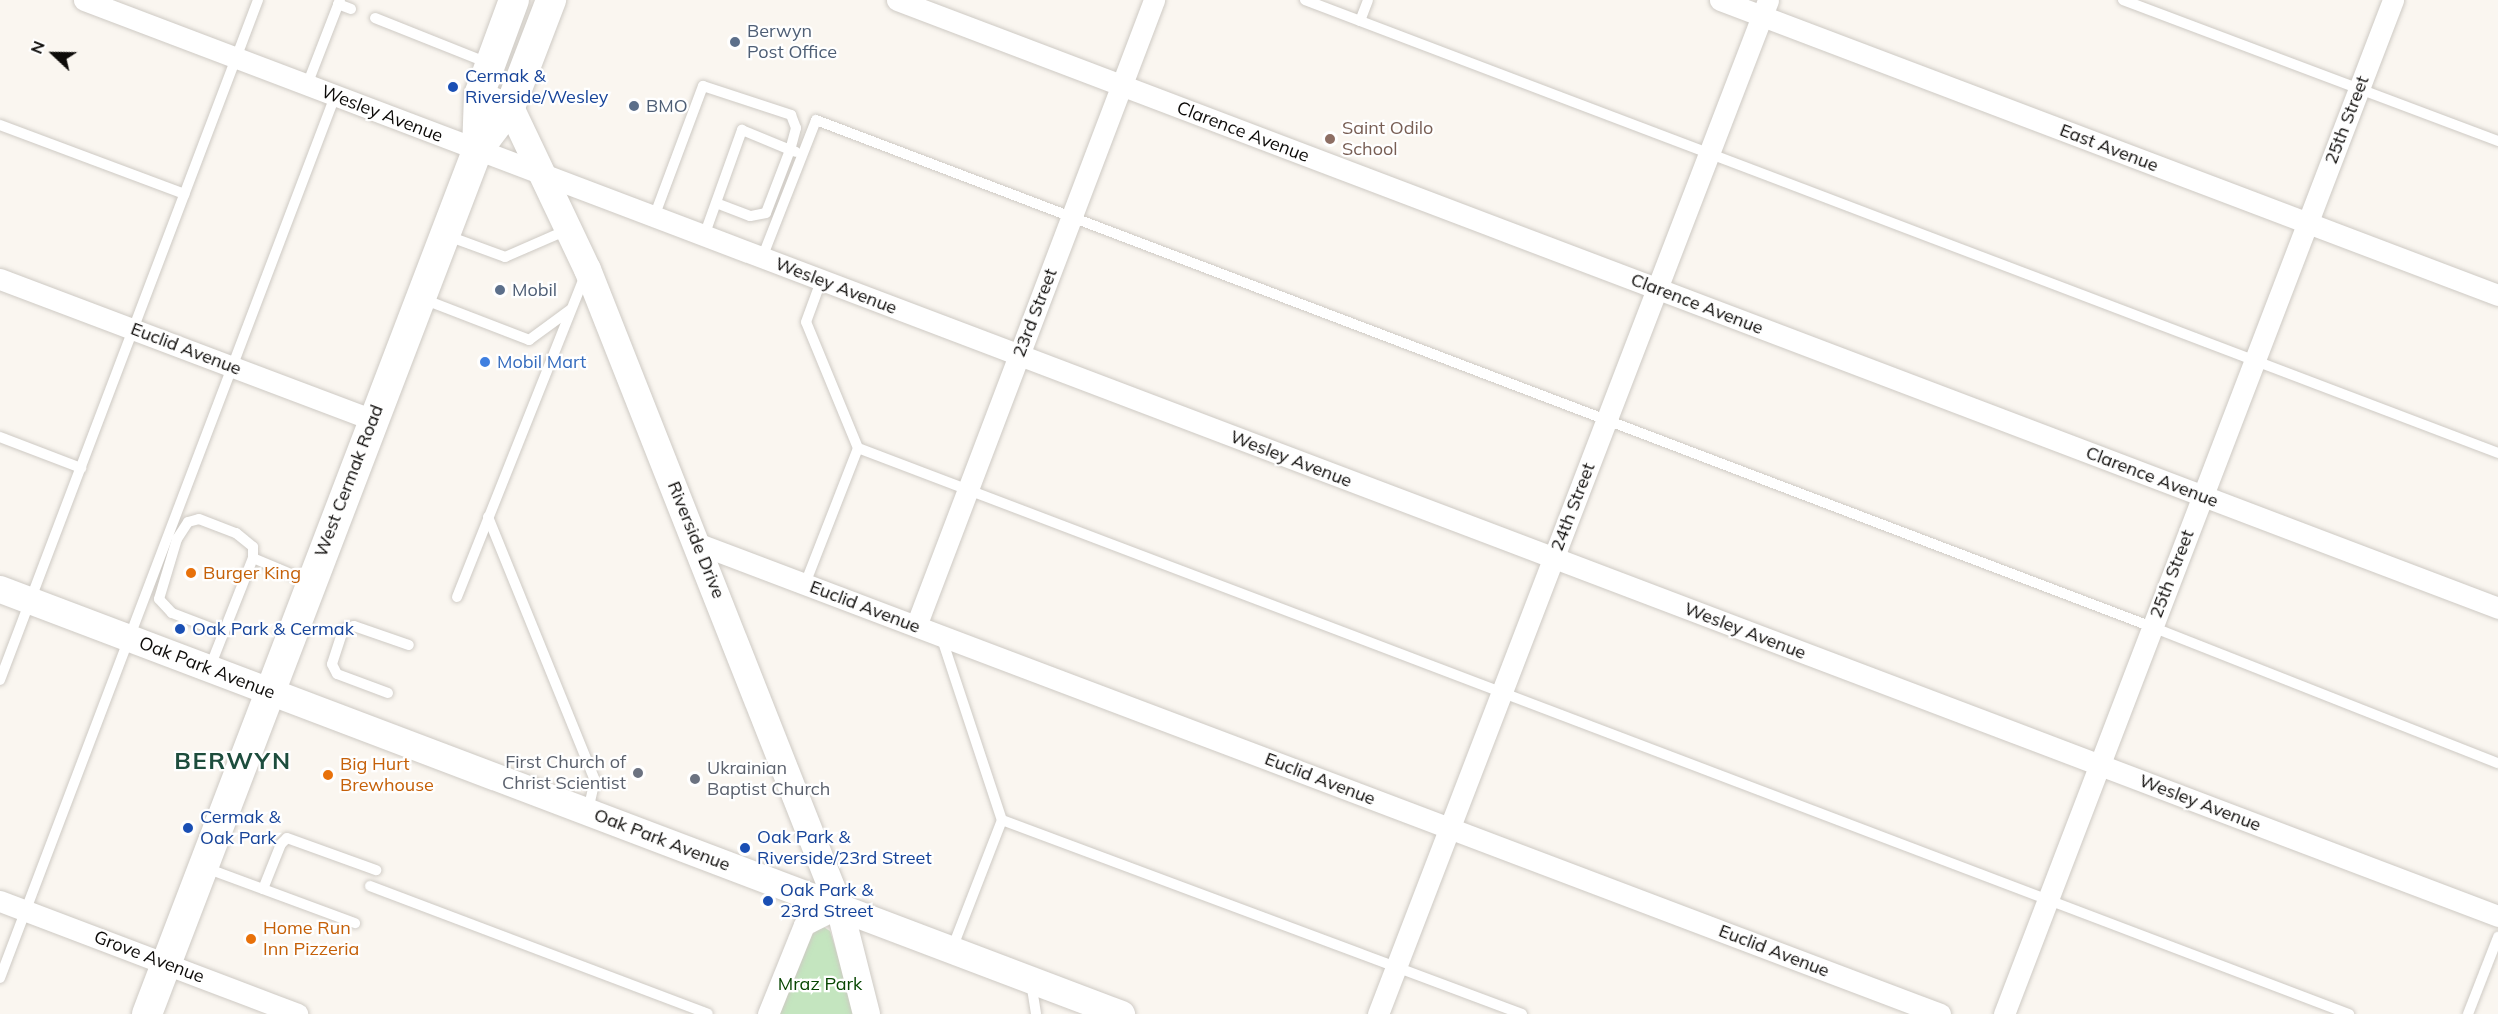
<!DOCTYPE html>
<html>
<head>
<meta charset="utf-8">
<style>
	body { margin:0 }
	#map { position:relative; width:2498px; height:1014px; overflow:hidden; background:#faf6f0; font-family:Mulish,sans-serif }
	div>[style] { position:absolute }
	.green>* { inset:0; background:#c4e5bf }
	.roads { filter:drop-shadow(0 0 2px #cecac4) drop-shadow(0 0 2px #cecac4) }
	.service>* { height:10px; margin:-5px; padding:0 5px; transform-origin:5px; border-radius:5px; background:#fff }
	.minor>* { height:21px; margin:-10.5px; padding:0 10.5px; transform-origin:10.5px; border-radius:10.5px; background:#fff }
	.tertiary>* { height:27px; margin:-13.5px; padding:0 13.5px; transform-origin:13.5px; border-radius:13.5px; background:#fff }
	.secondary>* { height:30px; margin:-15px; padding:0 15px; transform-origin:15px; border-radius:15px; background:#fff }
	.dots>* { width:16px; height:16px; translate:-50% -50%; box-sizing:border-box; border:3px solid #fff; border-radius:50% }
	span { translate:-50% -50%; white-space:nowrap; text-align:center; line-height:1.15; -webkit-text-stroke:4.5px #fff; paint-order:stroke }
	.service-label { font-size:18px; color:#4e5e75 }
	.left { translate:0 -50%; text-align:left }
	.transit-label { font-size:18px; color:#164399 }
	.street-label { font-size:18px; color:#0d0b09 }
	.education-label { font-size:18px; color:#785e54 }
	.shop-label { font-size:18px; color:#366cbe }
	.food-label { font-size:18px; color:#c56008 }
	.worship-label { font-size:18px; color:#5b616d }
	.right { translate:-100% -50%; text-align:right }
	.park-label { font-size:18px; color:#074601 }
	.district-label { font-size:24px; color:#1d4d3d; font-weight:700; letter-spacing:1.5px }
	.north { position:absolute; left:24px; top:24px; width:60px; height:60px; -webkit-text-stroke:4px #fff; paint-order:stroke; rotate:292deg; font-size:16px; font-weight:700; line-height:24px; text-align:center; color:#0d0b09 }
	.north::after { content:''; display:block; margin:auto; width:21px; height:27px; background:#0d0b09; clip-path:polygon(50% 0,100% 100%,50% 72%,0 100%) }
</style>
</head>
<body>
<div id="map">
	<div class="green">
		<div style="clip-path:polygon(822px 926px,830px 931px,856px 1014px,778px 1014px,809px 937px)"></div>
	</div>
	<div class="roads">
		<div class="service">
			<div style="left:1305px;top:0;width:1276px;rotate:20.79deg"></div>
			<div style="left:2123px;top:0;width:401px;rotate:20.6deg"></div>
			<div style="left:338px;top:4px;width:14px;rotate:21deg"></div>
			<div style="left:375px;top:18px;width:122px;rotate:21.7deg"></div>
			<div style="left:1360px;top:21px;width:22px;rotate:-69deg"></div>
			<div style="left:307px;top:85px;width:91px;rotate:-68.8deg"></div>
			<div style="left:0;top:125px;width:197px;rotate:20.5deg"></div>
			<div style="left:654px;top:217px;width:140px;rotate:-69.5deg"></div>
			<div style="left:703px;top:86px;width:93px;rotate:18.2deg"></div>
			<div style="left:791px;top:115px;width:14px;rotate:69deg"></div>
			<div style="left:796px;top:128px;width:23px;rotate:105deg"></div>
			<div style="left:790px;top:150px;width:6px;rotate:18deg"></div>
			<div style="left:448px;top:236px;width:61px;rotate:20.2deg"></div>
			<div style="left:505px;top:257px;width:68px;rotate:-23.5deg"></div>
			<div style="left:704px;top:236px;width:113px;rotate:-70.3deg"></div>
			<div style="left:742px;top:130px;width:52px;rotate:22.6deg"></div>
			<div style="left:790px;top:150px;width:67px;rotate:110.9deg"></div>
			<div style="left:766px;top:213px;width:16px;rotate:169deg"></div>
			<div style="left:750px;top:216px;width:36px;rotate:-159deg"></div>
			<div style="left:762px;top:258px;width:148px;rotate:-68.6deg"></div>
			<div style="left:816px;top:120px;width:1429px;rotate:20.78deg"></div>
			<div style="left:2152px;top:627px;width:372px;rotate:21.5deg"></div>
			<div style="left:423px;top:299px;width:114px;rotate:21.1deg"></div>
			<div style="left:529px;top:340px;width:51px;rotate:-36.2deg"></div>
			<div style="left:0;top:437px;width:87px;rotate:20.9deg"></div>
			<div style="left:858px;top:448px;width:1595px;rotate:20.79deg"></div>
			<div style="left:488px;top:517px;width:284px;rotate:67.9deg"></div>
			<div style="left:595px;top:780px;width:32px;rotate:103deg"></div>
			<div style="left:805px;top:584px;width:146px;rotate:-68.7deg"></div>
			<div style="left:858px;top:448px;width:136px;rotate:-112.4deg"></div>
			<div style="left:806px;top:322px;width:44px;rotate:-69.9deg"></div>
			<div style="left:457px;top:597px;width:347px;rotate:-68.3deg"></div>
			<div style="left:224px;top:633px;width:56px;rotate:-159deg"></div>
			<div style="left:172px;top:613px;width:19px;rotate:-133deg"></div>
			<div style="left:159px;top:599px;width:63px;rotate:-73.3deg"></div>
			<div style="left:177px;top:539px;width:20px;rotate:-57deg"></div>
			<div style="left:188px;top:522px;width:11px;rotate:-15deg"></div>
			<div style="left:199px;top:519px;width:40px;rotate:21deg"></div>
			<div style="left:236px;top:533px;width:22px;rotate:39deg"></div>
			<div style="left:253px;top:547px;width:11px;rotate:90deg"></div>
			<div style="left:941px;top:636px;width:194px;rotate:71.7deg"></div>
			<div style="left:1002px;top:820px;width:138px;rotate:111.2deg"></div>
			<div style="left:210px;top:667px;width:117px;rotate:-68.5deg"></div>
			<div style="left:253px;top:558px;width:62px;rotate:22.8deg"></div>
			<div style="left:0;top:680px;width:727px;rotate:-69.22deg"></div>
			<div style="left:388px;top:693px;width:54px;rotate:-159.6deg"></div>
			<div style="left:337px;top:674px;width:11px;rotate:-117deg"></div>
			<div style="left:332px;top:664px;width:32px;rotate:-72deg"></div>
			<div style="left:342px;top:634px;width:7px;rotate:-56deg"></div>
			<div style="left:346px;top:628px;width:8px;rotate:-14deg"></div>
			<div style="left:354px;top:626px;width:58px;rotate:19.1deg"></div>
			<div style="left:1002px;top:820px;width:555px;rotate:20.46deg"></div>
			<div style="left:206px;top:868px;width:159px;rotate:20.3deg"></div>
			<div style="left:370px;top:886px;width:361px;rotate:20.7deg"></div>
			<div style="left:263px;top:889px;width:48px;rotate:-68.2deg"></div>
			<div style="left:281px;top:844px;width:8px;rotate:-45deg"></div>
			<div style="left:287px;top:838px;width:95px;rotate:19.8deg"></div>
			<div style="left:0;top:978px;width:943px;rotate:-69.2deg"></div>
			<div style="left:1031px;top:982px;width:32px;rotate:81deg"></div>
			<div style="left:2468px;top:1014px;width:83px;rotate:-68.7deg"></div>
		</div>
		<div class="minor">
			<div style="left:84px;top:0;width:2582px;rotate:20.78deg"></div>
			<div style="left:897px;top:0;width:1713px;rotate:20.79deg"></div>
			<div style="left:1720px;top:0;width:832px;rotate:20.77deg"></div>
			<div style="left:0;top:279px;width:399px;rotate:20.7deg"></div>
			<div style="left:699px;top:544px;width:1327px;rotate:20.74deg"></div>
			<div style="left:916px;top:626px;width:670px;rotate:-69.18deg"></div>
			<div style="left:0;top:901px;width:318px;rotate:20.8deg"></div>
			<div style="left:768px;top:1014px;width:96px;rotate:-68deg"></div>
			<div style="left:804px;top:925px;width:39px;rotate:-27deg"></div>
			<div style="left:1378px;top:1014px;width:1086px;rotate:-68.96deg"></div>
			<div style="left:2004px;top:1014px;width:1086px;rotate:-69.01deg"></div>
		</div>
		<div class="tertiary">
			<div style="left:479px;top:95px;width:33px;rotate:21deg"></div>
			<div style="left:510px;top:107px;width:179px;rotate:64.6deg"></div>
			<div style="left:587px;top:269px;width:686px;rotate:68.45deg"></div>
			<div style="left:839px;top:907px;width:110px;rotate:75.8deg"></div>
			<div style="left:0;top:589px;width:1199px;rotate:20.76deg"></div>
		</div>
		<div class="secondary">
			<div style="left:477px;top:151px;width:56px;rotate:-88deg"></div>
			<div style="left:479px;top:95px;width:101px;rotate:-69.8deg"></div>
			<div style="left:147px;top:1014px;width:924px;rotate:-69.07deg"></div>
			<div style="left:477px;top:151px;width:55px;rotate:-53.1deg"></div>
			<div style="left:510px;top:107px;width:115px;rotate:-69deg"></div>
		</div>
	</div>
	<div class="dots">
		<div style="left:735px;top:42px;background:#5c6f8a"></div>
		<div style="left:453px;top:87px;background:#1a4fb4"></div>
		<div style="left:634px;top:106px;background:#5c6f8a"></div>
		<div style="left:1330px;top:139px;background:#8d6e63"></div>
		<div style="left:500px;top:290px;background:#5c6f8a"></div>
		<div style="left:485px;top:362px;background:#3f7fe0"></div>
		<div style="left:191px;top:573px;background:#e8710a"></div>
		<div style="left:180px;top:629px;background:#1a4fb4"></div>
		<div style="left:638px;top:773px;background:#6b7280"></div>
		<div style="left:328px;top:775px;background:#e8710a"></div>
		<div style="left:695px;top:779px;background:#6b7280"></div>
		<div style="left:188px;top:828px;background:#1a4fb4"></div>
		<div style="left:745px;top:848px;background:#1a4fb4"></div>
		<div style="left:768px;top:901px;background:#1a4fb4"></div>
		<div style="left:251px;top:939px;background:#e8710a"></div>
	</div>
	<div class="service-label">
		<span class="left" style="left:747px;top:42px">Berwyn<br>Post Office</span>
		<span class="left" style="left:646px;top:106px">BMO</span>
		<span class="left" style="left:512px;top:290px">Mobil</span>
	</div>
	<div class="transit-label">
		<span class="left" style="left:465px;top:87px">Cermak &amp;<br>Riverside/Wesley</span>
		<span class="left" style="left:192px;top:629px">Oak Park &amp; Cermak</span>
		<span class="left" style="left:200px;top:828px">Cermak &amp;<br>Oak Park</span>
		<span class="left" style="left:757px;top:848px">Oak Park &amp;<br>Riverside/23rd Street</span>
		<span class="left" style="left:780px;top:901px">Oak Park &amp;<br>23rd Street</span>
	</div>
	<div class="street-label">
		<span style="left:382px;top:114px;rotate:21deg">Wesley Avenue</span>
		<span style="left:2347px;top:120px;rotate:-69deg">25th Street</span>
		<span style="left:1243px;top:132px;rotate:21deg">Clarence Avenue</span>
		<span style="left:2109px;top:148px;rotate:21deg">East Avenue</span>
		<span style="left:836px;top:286px;rotate:21deg">Wesley Avenue</span>
		<span style="left:1697px;top:304px;rotate:21deg">Clarence Avenue</span>
		<span style="left:1035px;top:313px;rotate:-69deg">23rd Street</span>
		<span style="left:186px;top:349px;rotate:21deg">Euclid Avenue</span>
		<span style="left:1291px;top:459px;rotate:21deg">Wesley Avenue</span>
		<span style="left:2152px;top:477px;rotate:21deg">Clarence Avenue</span>
		<span style="left:349px;top:481px;rotate:-69deg">West Cermak Road</span>
		<span style="left:1573px;top:507px;rotate:-69deg">24th Street</span>
		<span style="left:696px;top:540px;rotate:68deg">Riverside Drive</span>
		<span style="left:2172px;top:574px;rotate:-69deg">25th Street</span>
		<span style="left:865px;top:607px;rotate:21deg">Euclid Avenue</span>
		<span style="left:1745px;top:631px;rotate:21deg">Wesley Avenue</span>
		<span style="left:207px;top:668px;rotate:21deg">Oak Park Avenue</span>
		<span style="left:1320px;top:779px;rotate:21deg">Euclid Avenue</span>
		<span style="left:2200px;top:803px;rotate:21deg">Wesley Avenue</span>
		<span style="left:662px;top:840px;rotate:21deg">Oak Park Avenue</span>
		<span style="left:1774px;top:951px;rotate:21deg">Euclid Avenue</span>
		<span style="left:149px;top:957px;rotate:21deg">Grove Avenue</span>
	</div>
	<div class="education-label">
		<span class="left" style="left:1342px;top:139px">Saint Odilo<br>School</span>
	</div>
	<div class="shop-label">
		<span class="left" style="left:497px;top:362px">Mobil Mart</span>
	</div>
	<div class="food-label">
		<span class="left" style="left:203px;top:573px">Burger King</span>
		<span class="left" style="left:340px;top:775px">Big Hurt<br>Brewhouse</span>
		<span class="left" style="left:263px;top:939px">Home Run<br>Inn Pizzeria</span>
	</div>
	<div class="worship-label">
		<span class="right" style="left:626px;top:773px">First Church of<br>Christ Scientist</span>
		<span class="left" style="left:707px;top:779px">Ukrainian<br>Baptist Church</span>
	</div>
	<div class="park-label">
		<span style="left:820px;top:984px">Mraz Park</span>
	</div>
	<div class="district-label">
		<span style="left:233px;top:761px">BERWYN</span>
	</div>
	<div class="north">N</div>
</div>
</body>
</html>
